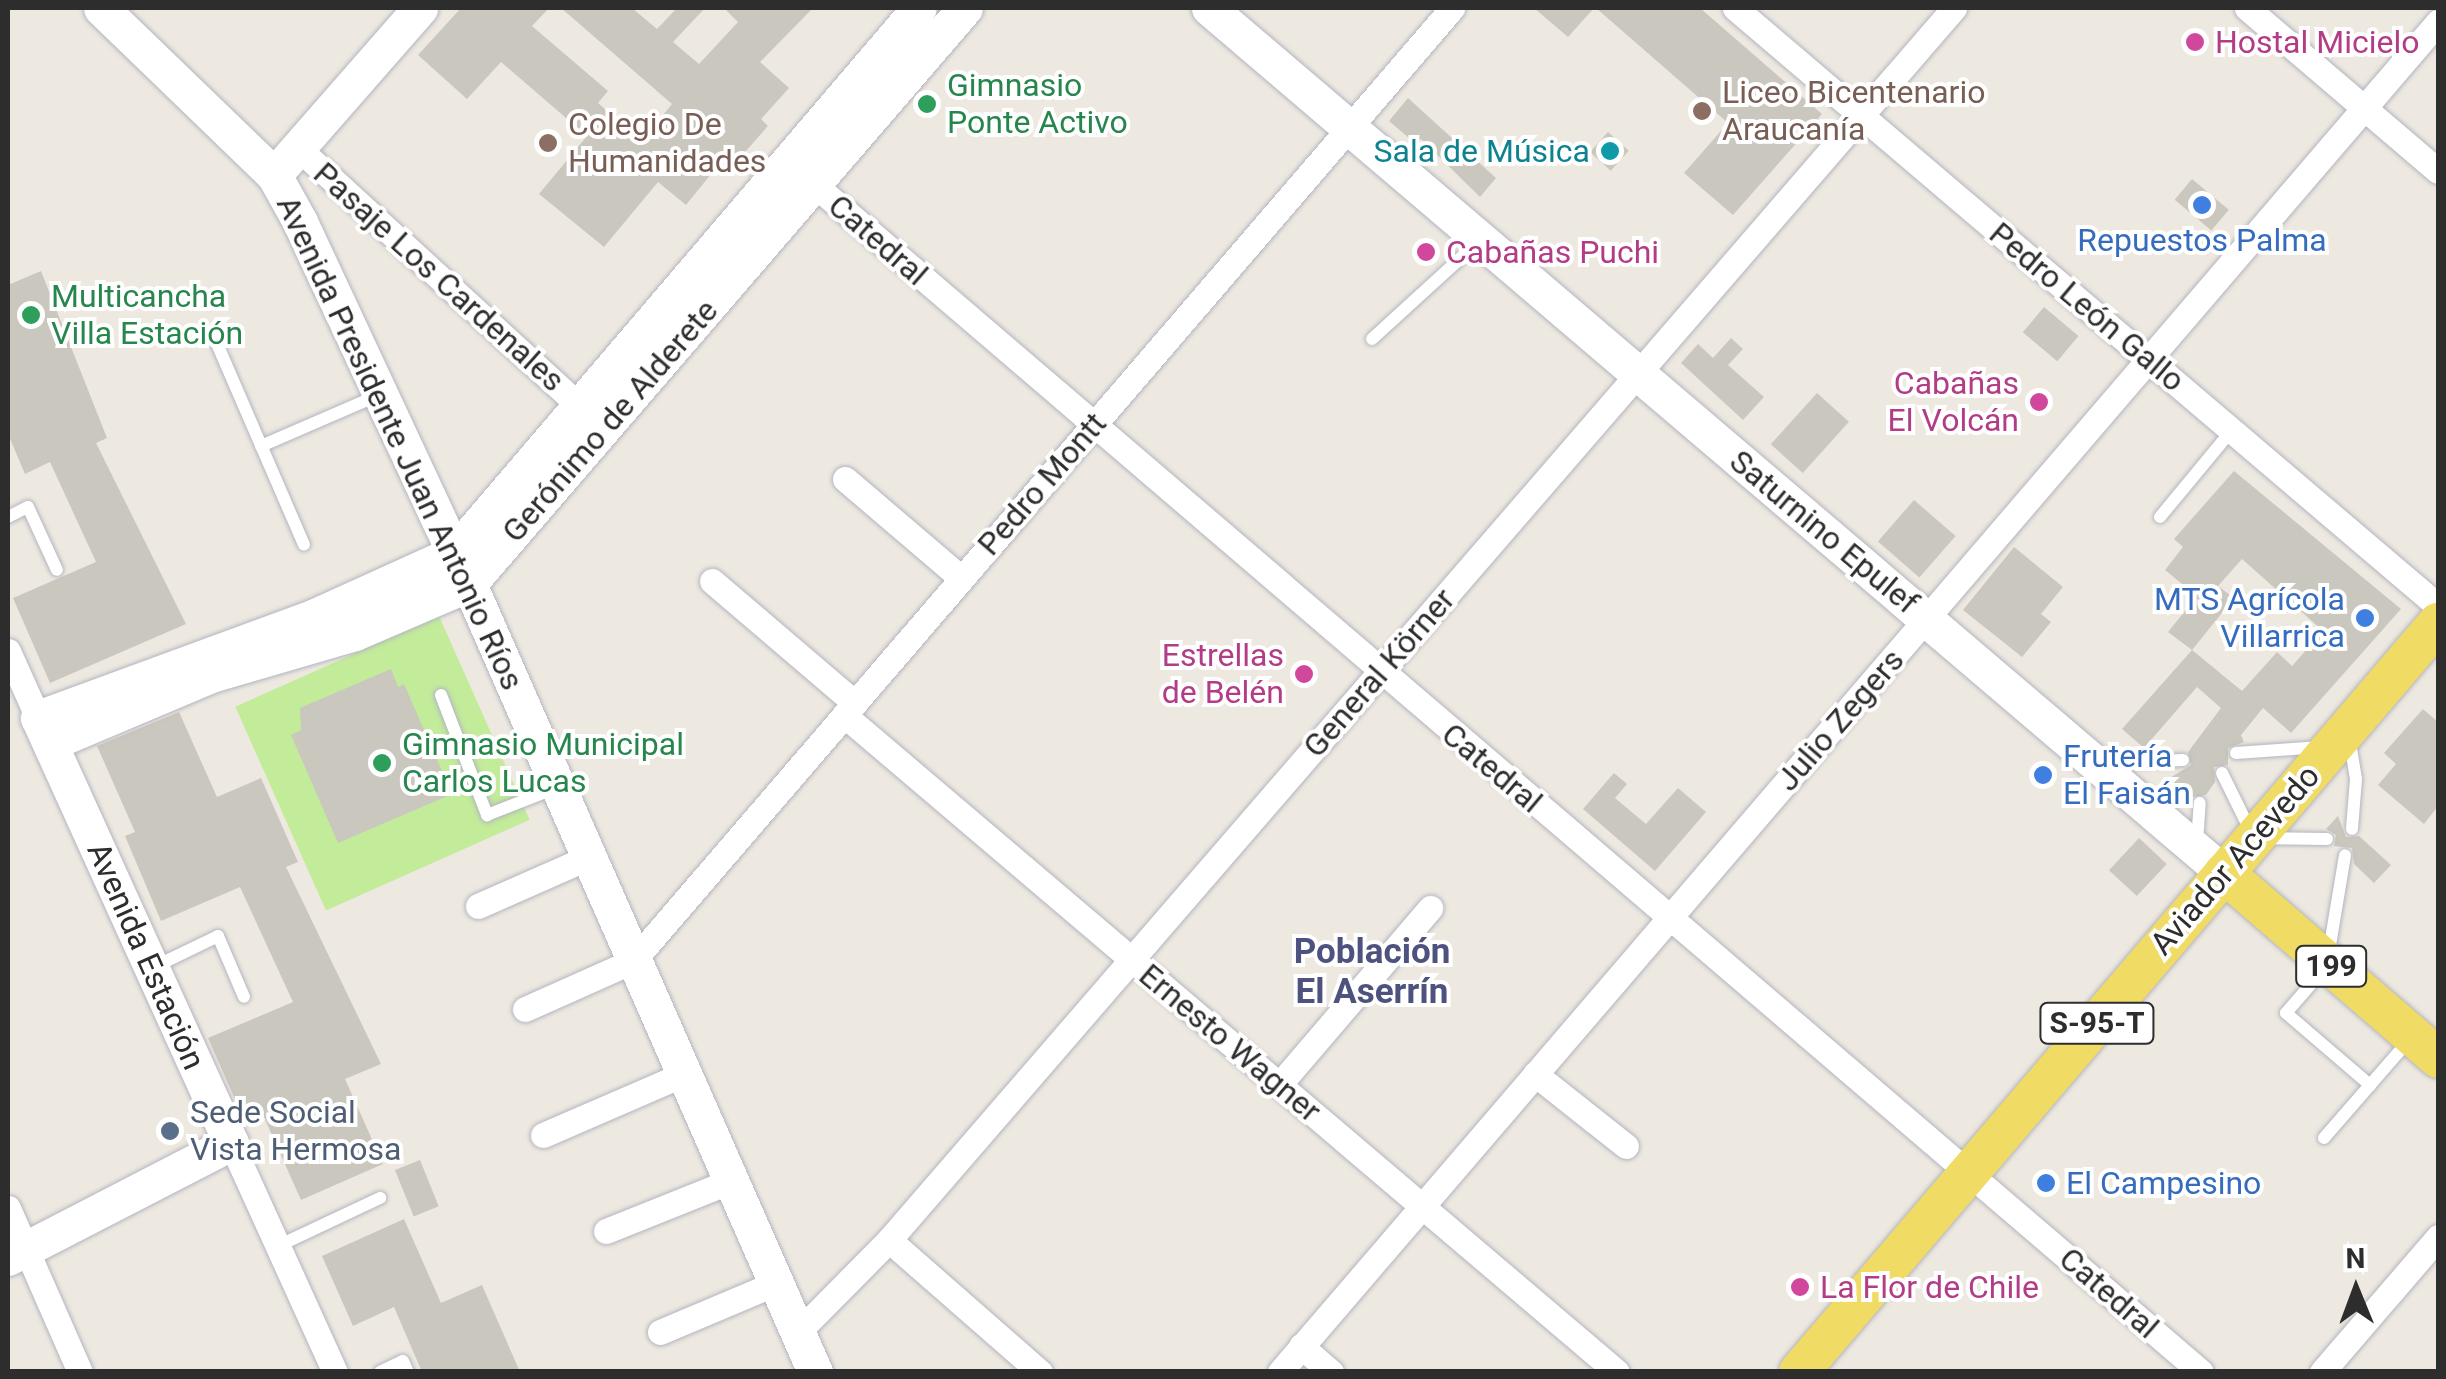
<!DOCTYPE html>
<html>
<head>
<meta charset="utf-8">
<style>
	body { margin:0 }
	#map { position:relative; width:2446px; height:1379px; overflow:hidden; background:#eee9e0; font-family:Roboto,sans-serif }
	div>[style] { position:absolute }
	.pitch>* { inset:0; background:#c2eb9a; transform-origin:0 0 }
	.building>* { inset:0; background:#cac7be; transform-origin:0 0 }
	.roads { filter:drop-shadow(0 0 2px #b3b5c0) drop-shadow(0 0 2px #b3b5c0) }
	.lane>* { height:12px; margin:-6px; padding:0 6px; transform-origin:6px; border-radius:6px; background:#fff }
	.street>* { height:25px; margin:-12.5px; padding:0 12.5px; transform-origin:12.5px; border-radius:12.5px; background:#fff }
	.secondary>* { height:35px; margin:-17.5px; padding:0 17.5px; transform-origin:17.5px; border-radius:17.5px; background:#fff }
	.primary>* { height:40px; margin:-20px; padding:0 20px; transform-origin:20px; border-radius:20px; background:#f0db64 }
	.dots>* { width:28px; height:28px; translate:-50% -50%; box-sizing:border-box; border:5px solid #fff; border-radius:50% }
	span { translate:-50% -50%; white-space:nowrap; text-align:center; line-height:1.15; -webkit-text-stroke:8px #fff; paint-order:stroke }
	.shield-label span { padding:2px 8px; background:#fff; border:2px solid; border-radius:8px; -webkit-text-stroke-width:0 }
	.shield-label { font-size:30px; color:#2d2d2d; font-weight:700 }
	.hotel-label { font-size:32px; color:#b23c85 }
	.left { translate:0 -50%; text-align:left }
	.right { translate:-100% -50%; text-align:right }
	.leisure-label { font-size:32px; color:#27864d }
	.education-label { font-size:32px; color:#785e54 }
	.culture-label { font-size:32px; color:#0d838f }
	.street-label { font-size:32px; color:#2d2d2d }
	.shop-label { font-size:32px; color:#366cbe }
	.service-label { font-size:32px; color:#4e5e75 }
	.neighbourhood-label { font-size:35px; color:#4d527e; font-weight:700 }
	.frame { position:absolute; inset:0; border:10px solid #2d2d2d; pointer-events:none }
	.north { position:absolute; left:2306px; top:1239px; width:100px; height:100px; -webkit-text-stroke:8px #fff; paint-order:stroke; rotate:359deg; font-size:28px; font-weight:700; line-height:40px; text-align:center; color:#2d2d2d }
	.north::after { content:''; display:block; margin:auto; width:35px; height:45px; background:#2d2d2d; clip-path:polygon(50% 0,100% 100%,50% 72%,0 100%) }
</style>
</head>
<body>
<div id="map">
	<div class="pitch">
		<div style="left:439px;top:616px;width:223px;height:223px;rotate:66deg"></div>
	</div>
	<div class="building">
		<div style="clip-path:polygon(461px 8px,549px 8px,532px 26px,608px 91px,598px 103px,642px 141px,672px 104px,561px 8px,632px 8px,657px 29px,677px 8px,705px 8px,673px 42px,699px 64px,738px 22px,724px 8px,813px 8px,760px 62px,789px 88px,761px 119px,768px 126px,738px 160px,729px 152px,686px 205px,658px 182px,604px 247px,539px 194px,587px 136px,501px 62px,467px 99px,418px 55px)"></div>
		<div style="clip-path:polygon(1534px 8px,1594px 8px,1568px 37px)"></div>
		<div style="clip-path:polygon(1596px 8px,1700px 8px,1822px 114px,1733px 215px,1684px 173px,1728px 123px)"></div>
		<div style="clip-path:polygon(1408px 98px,1496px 178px,1480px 197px,1421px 139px,1416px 144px,1389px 121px)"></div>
		<div style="left:1608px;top:132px;width:28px;height:27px;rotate:42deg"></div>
		<div style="left:2192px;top:179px;width:48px;height:27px;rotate:40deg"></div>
		<div style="clip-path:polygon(41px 271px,107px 438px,96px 443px,186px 624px,50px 683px,13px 598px,96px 562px,50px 462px,25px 474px,8px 434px,8px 285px)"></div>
		<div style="left:2044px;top:307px;width:45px;height:33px;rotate:40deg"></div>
		<div style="clip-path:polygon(1731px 338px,1743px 349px,1728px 365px,1764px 397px,1743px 420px,1681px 363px,1698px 344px,1713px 358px)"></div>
		<div style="left:1817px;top:393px;width:43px;height:69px;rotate:42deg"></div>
		<div style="clip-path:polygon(evenodd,2234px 471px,2401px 609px,2291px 733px,2263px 708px,2241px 735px,2244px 742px,2228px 748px,2228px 765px,2214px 767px,2215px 782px,2206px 795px,2192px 797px,2168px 779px,2191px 765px,2188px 752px,2221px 708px,2197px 687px,2144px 748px,2122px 729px,2192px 650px,2168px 632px,2197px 596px,2165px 570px,2183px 547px,2174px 539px,2234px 471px,2242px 559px,2323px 631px,2292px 666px,2277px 652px,2242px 691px,2192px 650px,2234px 598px,2218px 586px,2242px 559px)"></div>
		<div style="left:1914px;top:500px;width:55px;height:55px;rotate:41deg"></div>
		<div style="clip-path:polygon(2014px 547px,2063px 587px,2041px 614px,2051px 622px,2022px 657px,1963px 610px)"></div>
		<div style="clip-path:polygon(391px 669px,398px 687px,404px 684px,452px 794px,338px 843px,291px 735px,301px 730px,300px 708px)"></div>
		<div style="clip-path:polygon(2423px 709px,2438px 722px,2438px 806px,2424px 824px,2378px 785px,2396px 764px,2384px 753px)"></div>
		<div style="clip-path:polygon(179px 712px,217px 797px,261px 778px,298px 862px,286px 867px,381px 1064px,345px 1079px,383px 1164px,301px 1200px,263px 1115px,245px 1122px,208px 1038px,293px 1002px,240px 887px,161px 921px,125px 836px,135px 832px,97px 746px)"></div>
		<div style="clip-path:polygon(1614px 773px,1627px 784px,1615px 798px,1646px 824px,1678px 788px,1706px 812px,1655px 871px,1583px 809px)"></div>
		<div style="clip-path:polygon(2338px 816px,2346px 837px,2359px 836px,2391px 865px,2374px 883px,2354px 864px,2352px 848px,2334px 846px,2336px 835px,2326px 829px)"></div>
		<div style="left:2139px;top:838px;width:38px;height:44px;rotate:43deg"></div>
		<div style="left:420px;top:1160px;width:50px;height:27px;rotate:68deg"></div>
		<div style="clip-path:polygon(404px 1219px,441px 1303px,482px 1285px,520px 1372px,422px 1372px,394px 1307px,353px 1326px,322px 1256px)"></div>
	</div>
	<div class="roads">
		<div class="lane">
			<div style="left:215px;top:339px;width:224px;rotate:66.6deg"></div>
			<div style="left:1372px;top:339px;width:142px;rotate:-42.4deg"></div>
			<div style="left:261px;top:446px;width:129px;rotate:-23.4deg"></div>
			<div style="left:8px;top:517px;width:22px;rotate:-27deg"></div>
			<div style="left:28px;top:507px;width:69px;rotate:65.3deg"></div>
			<div style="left:2160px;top:517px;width:113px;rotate:-50.4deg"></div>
			<div style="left:441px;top:695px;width:129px;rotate:69deg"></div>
			<div style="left:487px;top:815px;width:74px;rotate:-21.4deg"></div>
			<div style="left:2349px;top:737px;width:43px;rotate:80.5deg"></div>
			<div style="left:2356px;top:779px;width:50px;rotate:94.6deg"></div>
			<div style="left:2236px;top:753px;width:85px;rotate:-4deg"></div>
			<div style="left:2111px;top:763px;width:72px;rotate:-2.4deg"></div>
			<div style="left:2222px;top:773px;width:72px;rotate:63.8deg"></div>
			<div style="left:2254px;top:838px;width:73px;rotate:0.8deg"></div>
			<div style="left:2197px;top:842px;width:39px;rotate:-86deg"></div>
			<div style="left:2329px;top:951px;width:97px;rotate:-80.5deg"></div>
			<div style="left:154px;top:967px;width:71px;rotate:-25.8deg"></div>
			<div style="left:218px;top:936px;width:66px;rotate:66.9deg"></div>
			<div style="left:2324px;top:969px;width:58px;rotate:130.8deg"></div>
			<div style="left:2286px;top:1013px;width:111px;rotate:40.6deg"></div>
			<div style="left:2324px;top:1138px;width:133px;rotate:-49deg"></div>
			<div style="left:278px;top:1246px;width:113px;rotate:-25.2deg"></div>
			<div style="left:380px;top:1372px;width:25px;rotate:-26deg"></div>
			<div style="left:403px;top:1361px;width:12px;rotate:66deg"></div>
		</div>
		<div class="street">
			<div style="left:1735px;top:8px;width:923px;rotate:40.39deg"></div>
			<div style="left:2247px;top:8px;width:251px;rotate:40.5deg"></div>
			<div style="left:298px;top:148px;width:382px;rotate:42.5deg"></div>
			<div style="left:803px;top:175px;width:1840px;rotate:40.57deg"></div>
			<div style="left:845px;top:479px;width:153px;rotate:40.5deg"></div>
			<div style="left:712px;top:581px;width:188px;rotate:40.5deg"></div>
			<div style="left:8px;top:651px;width:73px;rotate:65.9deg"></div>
			<div style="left:844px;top:715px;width:1014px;rotate:40.36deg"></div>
			<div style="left:478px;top:906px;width:121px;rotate:-23.8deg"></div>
			<div style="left:525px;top:1009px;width:118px;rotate:-24deg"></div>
			<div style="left:633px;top:961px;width:1257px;rotate:-49.32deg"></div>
			<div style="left:1535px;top:1074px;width:116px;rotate:38.4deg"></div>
			<div style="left:1279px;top:1085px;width:233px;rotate:-49.5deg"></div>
			<div style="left:543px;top:1135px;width:154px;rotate:-23.4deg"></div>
			<div style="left:231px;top:1143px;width:252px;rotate:65.6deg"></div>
			<div style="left:8px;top:1208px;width:179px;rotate:66.3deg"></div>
			<div style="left:606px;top:1231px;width:135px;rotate:-21.8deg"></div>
			<div style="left:889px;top:1240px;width:201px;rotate:41.2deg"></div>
			<div style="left:660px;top:1332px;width:126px;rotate:-22.9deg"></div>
			<div style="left:797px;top:1333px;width:131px;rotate:-45.3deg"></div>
			<div style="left:889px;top:1240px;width:1629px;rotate:-49.16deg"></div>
			<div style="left:1301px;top:1346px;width:40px;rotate:41deg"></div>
			<div style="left:1280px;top:1372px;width:1779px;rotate:-49.38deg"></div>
			<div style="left:2322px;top:1372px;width:178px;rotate:-49.3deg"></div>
		</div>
		<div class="secondary">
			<div style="left:101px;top:8px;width:240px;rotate:44deg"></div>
			<div style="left:274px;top:175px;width:54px;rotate:61deg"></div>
			<div style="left:300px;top:222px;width:400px;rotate:65deg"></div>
			<div style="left:469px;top:584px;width:861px;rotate:66.29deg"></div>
			<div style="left:1209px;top:8px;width:1334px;rotate:40.44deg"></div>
			<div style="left:274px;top:175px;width:222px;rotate:-48.8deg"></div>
			<div style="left:50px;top:743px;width:175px;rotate:-22.9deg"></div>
			<div style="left:211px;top:675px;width:150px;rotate:-16.3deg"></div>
			<div style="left:355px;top:633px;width:124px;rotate:-23.3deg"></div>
			<div style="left:469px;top:584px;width:760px;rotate:-49.27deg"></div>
			<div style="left:8px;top:1258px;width:251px;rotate:-27.3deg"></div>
			<div style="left:231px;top:1143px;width:467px;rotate:-114.4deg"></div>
			<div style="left:38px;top:718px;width:295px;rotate:-20.2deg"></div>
			<div style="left:315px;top:616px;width:153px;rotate:-24.4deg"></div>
			<div style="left:454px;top:553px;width:716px;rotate:-49.53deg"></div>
		</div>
		<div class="primary">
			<div style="left:2224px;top:873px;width:283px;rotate:40.8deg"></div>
			<div style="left:1799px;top:1372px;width:985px;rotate:-49.53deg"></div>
		</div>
	</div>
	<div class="dots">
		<div style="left:2195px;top:42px;background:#d1479c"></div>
		<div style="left:927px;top:104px;background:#2e9e5b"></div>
		<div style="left:1702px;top:111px;background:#8d6e63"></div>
		<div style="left:548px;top:143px;background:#8d6e63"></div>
		<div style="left:1610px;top:151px;background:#0f9aa8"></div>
		<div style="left:2202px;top:205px;background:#3f7fe0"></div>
		<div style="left:1426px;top:252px;background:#d1479c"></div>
		<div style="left:31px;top:315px;background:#2e9e5b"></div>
		<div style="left:2039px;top:402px;background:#d1479c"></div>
		<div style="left:2365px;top:618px;background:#3f7fe0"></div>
		<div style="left:1304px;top:674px;background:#d1479c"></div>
		<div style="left:382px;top:763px;background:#2e9e5b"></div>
		<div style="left:2043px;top:775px;background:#3f7fe0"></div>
		<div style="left:170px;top:1131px;background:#5c6f8a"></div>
		<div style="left:2046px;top:1183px;background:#3f7fe0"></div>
		<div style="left:1800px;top:1287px;background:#d1479c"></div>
	</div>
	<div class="shield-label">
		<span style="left:2331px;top:966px">199</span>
		<span style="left:2097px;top:1023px">S-95-T</span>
	</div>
	<div class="hotel-label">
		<span class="left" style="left:2215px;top:42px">Hostal Micielo</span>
		<span class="left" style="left:1446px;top:252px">Cabañas Puchi</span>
		<span class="right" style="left:2019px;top:402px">Cabañas<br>El Volcán</span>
		<span class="right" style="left:1284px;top:674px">Estrellas<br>de Belén</span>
		<span class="left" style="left:1820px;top:1287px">La Flor de Chile</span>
	</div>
	<div class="leisure-label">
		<span class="left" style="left:947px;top:104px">Gimnasio<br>Ponte Activo</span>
		<span class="left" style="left:51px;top:315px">Multicancha<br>Villa Estación</span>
		<span class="left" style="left:402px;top:763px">Gimnasio Municipal<br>Carlos Lucas</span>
	</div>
	<div class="education-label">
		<span class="left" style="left:1722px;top:111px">Liceo Bicentenario<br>Araucanía</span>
		<span class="left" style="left:568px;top:143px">Colegio De<br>Humanidades</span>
	</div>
	<div class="culture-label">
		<span class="right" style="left:1590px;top:151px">Sala de Música</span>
	</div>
	<div class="street-label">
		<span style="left:878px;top:240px;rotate:41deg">Catedral</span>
		<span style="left:439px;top:277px;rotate:42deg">Pasaje Los Cardenales</span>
		<span style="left:2087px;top:307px;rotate:40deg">Pedro León Gallo</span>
		<span style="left:610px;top:421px;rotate:-49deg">Gerónimo de Alderete</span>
		<span style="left:400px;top:443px;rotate:65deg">Avenida Presidente Juan Antonio Ríos</span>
		<span style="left:1042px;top:484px;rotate:-49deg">Pedro Montt</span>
		<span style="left:1824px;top:532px;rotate:40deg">Saturnino Epulef</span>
		<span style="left:1379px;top:673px;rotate:-49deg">General Körner</span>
		<span style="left:1840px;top:720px;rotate:-49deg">Julio Zegers</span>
		<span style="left:1492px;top:768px;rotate:40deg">Catedral</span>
		<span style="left:2235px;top:860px;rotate:-49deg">Aviador Acevedo</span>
		<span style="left:146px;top:956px;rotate:66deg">Avenida Estación</span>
		<span style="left:1230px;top:1043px;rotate:40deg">Ernesto Wagner</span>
		<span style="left:2109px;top:1293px;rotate:41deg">Catedral</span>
	</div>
	<div class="shop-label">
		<span style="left:2202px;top:240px">Repuestos Palma</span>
		<span class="right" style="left:2345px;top:618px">MTS Agrícola<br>Villarrica</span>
		<span class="left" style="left:2063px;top:775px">Frutería<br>El Faisán</span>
		<span class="left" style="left:2066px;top:1183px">El Campesino</span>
	</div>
	<div class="service-label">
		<span class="left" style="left:190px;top:1131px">Sede Social<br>Vista Hermosa</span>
	</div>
	<div class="neighbourhood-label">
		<span style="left:1372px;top:972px">Población<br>El Aserrín</span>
	</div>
	<div class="frame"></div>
	<div class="north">N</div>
</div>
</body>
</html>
